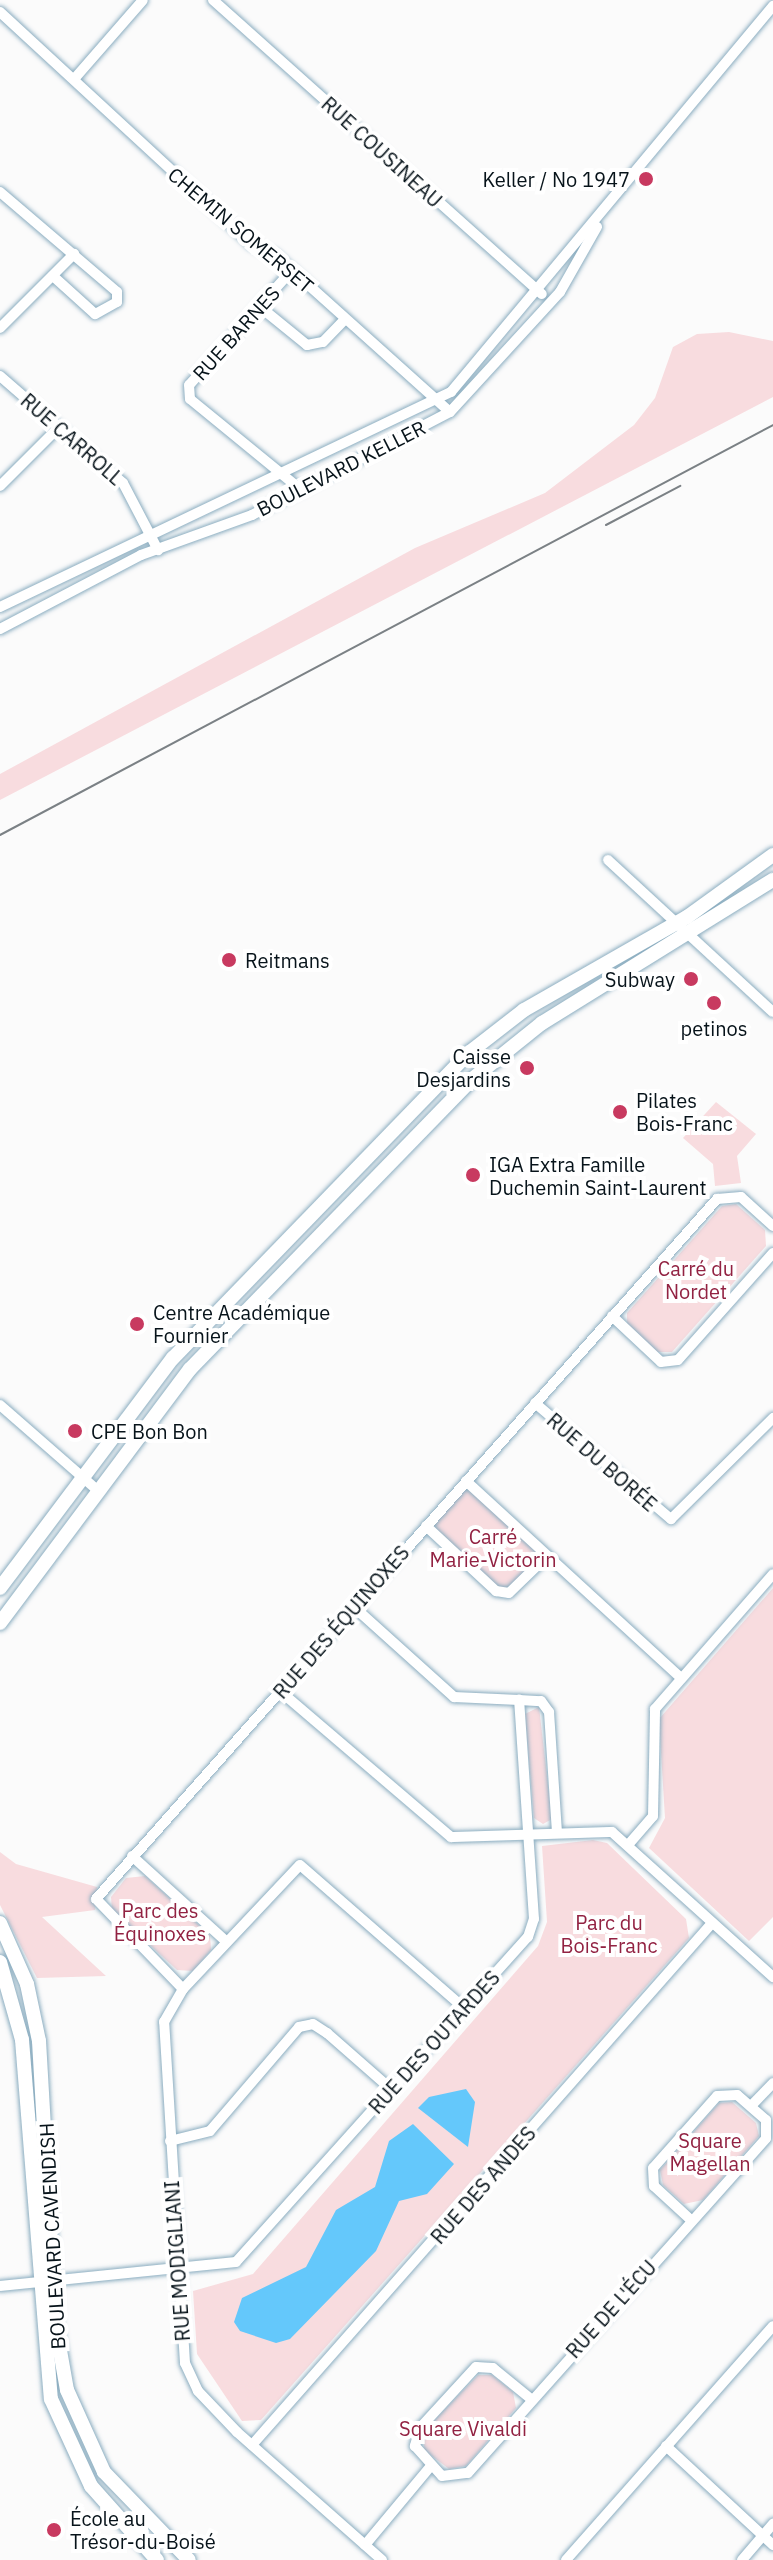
<!DOCTYPE html>
<html>
<head>
<meta charset="utf-8">
<style>
	body { margin:0 }
	#map { position:relative; width:773px; height:2560px; overflow:hidden; background:#fbfbfb; font-family:"IBM Plex Sans",sans-serif }
	div>[style] { position:absolute }
	.green>* { inset:0; background:#f8dcdf }
	.water>* { inset:0; background:#64c8fb }
	.roads { filter:drop-shadow(0 0 2px #8badc0) drop-shadow(0 0 2px #8badc0) }
	.minor>* { height:10px; margin:-5px; padding:0 5px; transform-origin:5px; border-radius:5px; background:#fff }
	.major>* { height:14px; margin:-7px; padding:0 7px; transform-origin:7px; border-radius:7px; background:#fff }
	.tram>* { height:2px; margin:-1px; padding:0 1px; transform-origin:1px; border-radius:1px; background:#7b8185 }
	.dots>* { width:22px; height:22px; translate:-50% -50%; box-sizing:border-box; border:4px solid #fff; border-radius:50% }
	span { translate:-50% -50%; white-space:nowrap; text-align:center; line-height:1.15; -webkit-text-stroke:8px #fff; paint-order:stroke }
	.street-label { font-size:20px; color:#07131a }
	.poi-label { font-size:20px; color:#07131a }
	.right { translate:-100% -50%; text-align:right }
	.left { translate:0 -50%; text-align:left }
	.park-label { font-size:20px; color:#922242 }
</style>
</head>
<body>
<div id="map">
	<div class="green">
		<div style="clip-path:polygon(729px 332px,773px 341px,773px 397px,0 800px,0 774px,415px 548px,545px 493px,634px 425px,655px 398px,673px 347px,697px 334px)"></div>
		<div style="clip-path:polygon(716px 1102px,756px 1134px,737px 1156px,741px 1183px,715px 1186px,713px 1164px,683px 1138px)"></div>
		<div style="clip-path:polygon(736px 1204px,765px 1230px,766px 1246px,672px 1352px,656px 1352px,627px 1325px,627px 1313px,722px 1206px)"></div>
		<div style="clip-path:polygon(466px 1481px,547px 1556px,509px 1593px,496px 1591px,426px 1526px)"></div>
		<div style="clip-path:polygon(773px 1588px,773px 1917px,749px 1941px,649px 1848px,665px 1818px,659px 1719px)"></div>
		<div style="clip-path:polygon(539px 1707px,552px 1819px,543px 1824px,534px 1818px,525px 1714px)"></div>
		<div style="clip-path:polygon(593px 1840px,607px 1843px,686px 1919px,689px 1938px,261px 2420px,242px 2421px,197px 2354px,193px 2291px,253px 2274px,538px 1946px,547px 1922px,542px 1846px)"></div>
		<div style="clip-path:polygon(0 1852px,16px 1864px,97px 1887px,95px 1910px,42px 1917px,106px 1976px,37px 1978px,0 1905px)"></div>
		<div style="clip-path:polygon(145px 1876px,210px 1935px,211px 1950px,193px 1971px,177px 1970px,112px 1910px,111px 1897px,126px 1878px)"></div>
		<div style="clip-path:polygon(732px 2102px,756px 2123px,759px 2136px,703px 2200px,684px 2204px,663px 2185px,660px 2170px,719px 2103px)"></div>
		<div style="clip-path:polygon(478px 2375px,492px 2375px,513px 2392px,516px 2408px,466px 2466px,449px 2469px,424px 2450px,424px 2431px)"></div>
	</div>
	<div class="water">
		<div style="clip-path:polygon(466px 2089px,475px 2102px,468px 2147px,418px 2108px,429px 2097px)"></div>
		<div style="clip-path:polygon(413px 2124px,454px 2164px,427px 2194px,399px 2201px,376px 2251px,290px 2339px,276px 2343px,240px 2331px,234px 2322px,242px 2298px,306px 2267px,336px 2210px,375px 2187px,389px 2141px)"></div>
	</div>
	<div class="roads">
		<div class="minor">
			<div style="left:213px;top:0;width:441px;rotate:41.8deg"></div>
			<div style="left:0;top:12px;width:342px;rotate:42.7deg"></div>
			<div style="left:251px;top:244px;width:26px;rotate:25deg"></div>
			<div style="left:275px;top:255px;width:235px;rotate:41.9deg"></div>
			<div style="left:75px;top:78px;width:103px;rotate:-48.9deg"></div>
			<div style="left:0;top:192px;width:154px;rotate:40.5deg"></div>
			<div style="left:117px;top:292px;width:10px;rotate:90deg"></div>
			<div style="left:117px;top:302px;width:25px;rotate:151deg"></div>
			<div style="left:95px;top:314px;width:57px;rotate:-137.9deg"></div>
			<div style="left:292px;top:270px;width:154px;rotate:131.8deg"></div>
			<div style="left:189px;top:385px;width:14px;rotate:86deg"></div>
			<div style="left:190px;top:399px;width:144px;rotate:39.3deg"></div>
			<div style="left:259px;top:306px;width:62px;rotate:39.1deg"></div>
			<div style="left:307px;top:345px;width:16px;rotate:-11deg"></div>
			<div style="left:323px;top:342px;width:32px;rotate:-46deg"></div>
			<div style="left:0;top:328px;width:105px;rotate:-45deg"></div>
			<div style="left:0;top:376px;width:163px;rotate:41deg"></div>
			<div style="left:123px;top:483px;width:76px;rotate:62.4deg"></div>
			<div style="left:0;top:486px;width:81px;rotate:-45deg"></div>
			<div style="left:0;top:607px;width:500px;rotate:-25.5deg"></div>
			<div style="left:451px;top:392px;width:503px;rotate:-50.17deg"></div>
			<div style="left:0;top:629px;width:159px;rotate:-27.7deg"></div>
			<div style="left:141px;top:555px;width:118px;rotate:-19.8deg"></div>
			<div style="left:252px;top:515px;width:223px;rotate:-27.5deg"></div>
			<div style="left:450px;top:412px;width:163px;rotate:-47.5deg"></div>
			<div style="left:560px;top:292px;width:75px;rotate:-60.4deg"></div>
			<div style="left:608px;top:860px;width:224px;rotate:42.7deg"></div>
			<div style="left:612px;top:1316px;width:67px;rotate:43.2deg"></div>
			<div style="left:661px;top:1362px;width:17px;rotate:-7deg"></div>
			<div style="left:678px;top:1360px;width:143px;rotate:-48.4deg"></div>
			<div style="left:535px;top:1403px;width:179px;rotate:40.5deg"></div>
			<div style="left:671px;top:1519px;width:144px;rotate:-44.7deg"></div>
			<div style="left:0;top:1405px;width:128px;rotate:41.2deg"></div>
			<div style="left:466px;top:1481px;width:290px;rotate:42.5deg"></div>
			<div style="left:426px;top:1526px;width:96px;rotate:42.9deg"></div>
			<div style="left:496px;top:1591px;width:13px;rotate:9deg"></div>
			<div style="left:509px;top:1593px;width:53px;rotate:-44.2deg"></div>
			<div style="left:354px;top:1607px;width:135px;rotate:42deg"></div>
			<div style="left:454px;top:1697px;width:65px;rotate:2.6deg"></div>
			<div style="left:280px;top:1691px;width:225px;rotate:40.5deg"></div>
			<div style="left:451px;top:1837px;width:161px;rotate:-1.8deg"></div>
			<div style="left:612px;top:1832px;width:217px;rotate:42deg"></div>
			<div style="left:628px;top:1845px;width:38px;rotate:-49deg"></div>
			<div style="left:653px;top:1816px;width:107px;rotate:-88.9deg"></div>
			<div style="left:655px;top:1709px;width:179px;rotate:-48.8deg"></div>
			<div style="left:132px;top:1856px;width:128px;rotate:42.2deg"></div>
			<div style="left:183px;top:1989px;width:125px;rotate:-134deg"></div>
			<div style="left:96px;top:1899px;width:936px;rotate:-48.42deg"></div>
			<div style="left:717px;top:1199px;width:24px;rotate:-5deg"></div>
			<div style="left:741px;top:1197px;width:43px;rotate:42.2deg"></div>
			<div style="left:751px;top:2106px;width:32px;rotate:-46deg"></div>
			<div style="left:170px;top:2141px;width:41px;rotate:-14deg"></div>
			<div style="left:210px;top:2131px;width:137px;rotate:-49.4deg"></div>
			<div style="left:299px;top:2027px;width:14px;rotate:-12deg"></div>
			<div style="left:313px;top:2024px;width:17px;rotate:33deg"></div>
			<div style="left:327px;top:2033px;width:86px;rotate:41.2deg"></div>
			<div style="left:0;top:2286px;width:237px;rotate:-5.8deg"></div>
			<div style="left:236px;top:2262px;width:437px;rotate:-48.1deg"></div>
			<div style="left:528px;top:1937px;width:19px;rotate:-72deg"></div>
			<div style="left:534px;top:1919px;width:220px;rotate:-93.9deg"></div>
			<div style="left:519px;top:1700px;width:22px;rotate:3deg"></div>
			<div style="left:541px;top:1701px;width:14px;rotate:54deg"></div>
			<div style="left:549px;top:1712px;width:119px;rotate:86.2deg"></div>
			<div style="left:531px;top:2399px;width:49px;rotate:-140.8deg"></div>
			<div style="left:493px;top:2368px;width:17px;rotate:-177deg"></div>
			<div style="left:476px;top:2367px;width:83px;rotate:132.6deg"></div>
			<div style="left:420px;top:2428px;width:19px;rotate:106deg"></div>
			<div style="left:415px;top:2446px;width:40px;rotate:48deg"></div>
			<div style="left:442px;top:2476px;width:26px;rotate:-7deg"></div>
			<div style="left:468px;top:2473px;width:448px;rotate:-48.3deg"></div>
			<div style="left:766px;top:2138px;width:18px;rotate:-90deg"></div>
			<div style="left:766px;top:2120px;width:38px;rotate:-139deg"></div>
			<div style="left:737px;top:2095px;width:20px;rotate:177deg"></div>
			<div style="left:717px;top:2096px;width:96px;rotate:131.6deg"></div>
			<div style="left:653px;top:2168px;width:18px;rotate:87deg"></div>
			<div style="left:654px;top:2186px;width:50px;rotate:42.6deg"></div>
			<div style="left:252px;top:2445px;width:696px;rotate:-48.61deg"></div>
			<div style="left:666px;top:2446px;width:146px;rotate:42.8deg"></div>
			<div style="left:365px;top:2545px;width:102px;rotate:-50.2deg"></div>
			<div style="left:382px;top:2560px;width:193px;rotate:-138.6deg"></div>
			<div style="left:237px;top:2432px;width:57px;rotate:-133.6deg"></div>
			<div style="left:198px;top:2391px;width:31px;rotate:-115deg"></div>
			<div style="left:185px;top:2363px;width:342px;rotate:-93.5deg"></div>
			<div style="left:164px;top:2022px;width:38px;rotate:-60deg"></div>
			<div style="left:183px;top:1989px;width:170px;rotate:-46.7deg"></div>
			<div style="left:300px;top:1865px;width:218px;rotate:41.1deg"></div>
			<div style="left:566px;top:2560px;width:312px;rotate:-48.5deg"></div>
			<div style="left:742px;top:2560px;width:48px;rotate:-49.3deg"></div>
		</div>
		<div class="major">
			<div style="left:0;top:1588px;width:288px;rotate:-53.1deg"></div>
			<div style="left:173px;top:1358px;width:426px;rotate:-45.9deg"></div>
			<div style="left:470px;top:1052px;width:68px;rotate:-37.9deg"></div>
			<div style="left:524px;top:1010px;width:188px;rotate:-29.7deg"></div>
			<div style="left:687px;top:917px;width:106px;rotate:-35.8deg"></div>
			<div style="left:0;top:1623px;width:317px;rotate:-53.2deg"></div>
			<div style="left:190px;top:1369px;width:403px;rotate:-45.8deg"></div>
			<div style="left:471px;top:1080px;width:91px;rotate:-38.8deg"></div>
			<div style="left:542px;top:1023px;width:272px;rotate:-31.8deg"></div>
			<div style="left:0;top:1923px;width:67px;rotate:66.1deg"></div>
			<div style="left:27px;top:1984px;width:58px;rotate:78.1deg"></div>
			<div style="left:39px;top:2041px;width:281px;rotate:86.7deg"></div>
			<div style="left:55px;top:2322px;width:69px;rotate:80deg"></div>
			<div style="left:67px;top:2390px;width:90px;rotate:65.7deg"></div>
			<div style="left:104px;top:2472px;width:122px;rotate:46deg"></div>
			<div style="left:0;top:1962px;width:81px;rotate:74.2deg"></div>
			<div style="left:22px;top:2040px;width:360px;rotate:85.4deg"></div>
			<div style="left:51px;top:2399px;width:96px;rotate:65.3deg"></div>
			<div style="left:91px;top:2486px;width:99px;rotate:48.3deg"></div>
		</div>
	</div>
	<div class="tram">
		<div style="left:606px;top:525px;width:84px;rotate:-27.8deg"></div>
		<div style="left:0;top:835px;width:875px;rotate:-27.94deg"></div>
	</div>
	<div class="dots">
		<div style="left:646px;top:179px;background:#c83a60"></div>
		<div style="left:229px;top:960px;background:#c83a60"></div>
		<div style="left:691px;top:979px;background:#c83a60"></div>
		<div style="left:714px;top:1003px;background:#c83a60"></div>
		<div style="left:527px;top:1068px;background:#c83a60"></div>
		<div style="left:620px;top:1112px;background:#c83a60"></div>
		<div style="left:473px;top:1175px;background:#c83a60"></div>
		<div style="left:137px;top:1324px;background:#c83a60"></div>
		<div style="left:75px;top:1431px;background:#c83a60"></div>
		<div style="left:54px;top:2530px;background:#c83a60"></div>
	</div>
	<div class="street-label">
		<span style="left:382px;top:152px;rotate:42deg">RUE COUSINEAU</span>
		<span style="left:241px;top:230px;rotate:40deg">CHEMIN SOMERSET</span>
		<span style="left:236px;top:333px;rotate:-48deg">RUE BARNES</span>
		<span style="left:72px;top:439px;rotate:41deg">RUE CARROLL</span>
		<span style="left:341px;top:468px;rotate:-27deg">BOULEVARD KELLER</span>
		<span style="left:602px;top:1462px;rotate:41deg">RUE DU BORÉE</span>
		<span style="left:341px;top:1622px;rotate:-49deg">RUE DES ÉQUINOXES</span>
		<span style="left:434px;top:2042px;rotate:-48deg">RUE DES OUTARDES</span>
		<span style="left:483px;top:2185px;rotate:-49deg">RUE DES ANDES</span>
		<span style="left:52px;top:2236px;rotate:-93deg">BOULEVARD CAVENDISH</span>
		<span style="left:177px;top:2261px;rotate:-94deg">RUE MODIGLIANI</span>
		<span style="left:611px;top:2309px;rotate:-48deg">RUE DE L'ÉCU</span>
	</div>
	<div class="poi-label">
		<span class="right" style="left:630px;top:179px">Keller / No 1947</span>
		<span class="left" style="left:245px;top:960px">Reitmans</span>
		<span class="right" style="left:675px;top:979px">Subway</span>
		<span style="left:714px;top:1028px">petinos</span>
		<span class="right" style="left:511px;top:1068px">Caisse<br>Desjardins</span>
		<span class="left" style="left:636px;top:1112px">Pilates<br>Bois-Franc</span>
		<span class="left" style="left:489px;top:1176px">IGA Extra Famille<br>Duchemin Saint-Laurent</span>
		<span class="left" style="left:153px;top:1324px">Centre Académique<br>Fournier</span>
		<span class="left" style="left:91px;top:1431px">CPE Bon Bon</span>
		<span class="left" style="left:70px;top:2530px">École au<br>Trésor-du-Boisé</span>
	</div>
	<div class="park-label">
		<span style="left:696px;top:1280px">Carré du<br>Nordet</span>
		<span style="left:493px;top:1548px">Carré<br>Marie-Victorin</span>
		<span style="left:160px;top:1922px">Parc des<br>Équinoxes</span>
		<span style="left:609px;top:1934px">Parc du<br>Bois-Franc</span>
		<span style="left:710px;top:2152px">Square<br>Magellan</span>
		<span style="left:463px;top:2428px">Square Vivaldi</span>
	</div>
</div>
</body>
</html>
